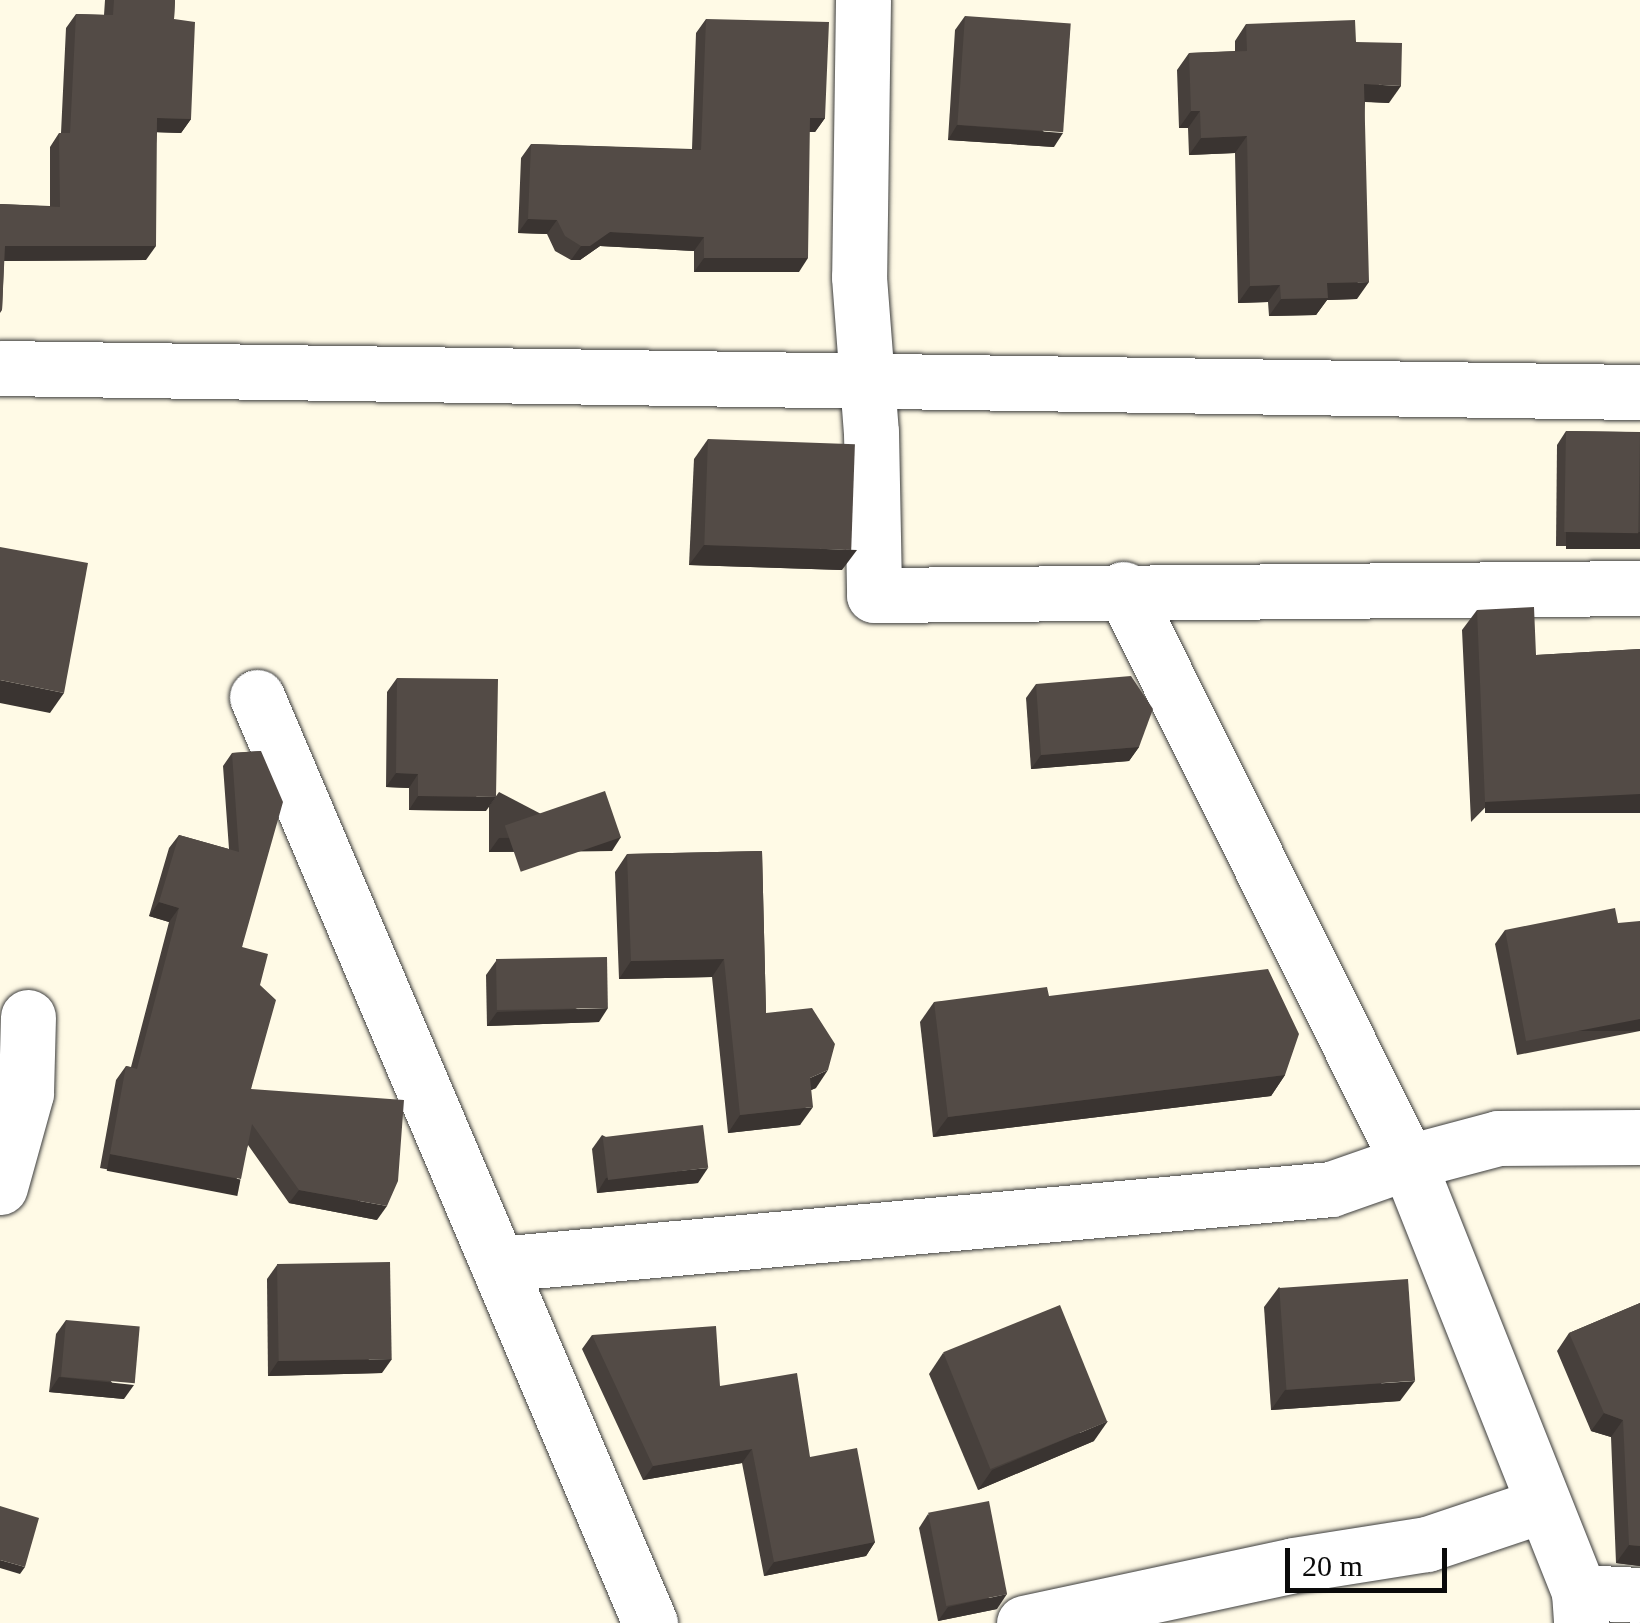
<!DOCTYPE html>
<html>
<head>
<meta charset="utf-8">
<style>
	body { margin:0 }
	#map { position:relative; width:1640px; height:1623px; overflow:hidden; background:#fffae6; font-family:Georgia,serif }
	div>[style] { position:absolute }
	.roads { filter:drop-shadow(0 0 2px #3d3d3d) drop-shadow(0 0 2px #3d3d3d) }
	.street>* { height:55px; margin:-27.5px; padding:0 27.5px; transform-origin:27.5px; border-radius:27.5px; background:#fff }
	.wall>* { inset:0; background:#47403c }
	.shaded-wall>* { inset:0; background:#3a3431; transform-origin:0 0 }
	.building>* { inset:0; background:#534b46; transform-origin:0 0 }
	span { translate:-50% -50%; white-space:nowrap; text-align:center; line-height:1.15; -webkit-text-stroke:10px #fff; paint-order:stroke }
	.scale { position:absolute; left:1285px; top:1548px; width:162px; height:45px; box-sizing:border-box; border:5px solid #0a0a0a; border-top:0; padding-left:12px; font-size:30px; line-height:35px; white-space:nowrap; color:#0a0a0a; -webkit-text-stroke:8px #fff; paint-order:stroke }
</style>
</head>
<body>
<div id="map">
	<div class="roads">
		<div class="street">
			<div style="left:863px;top:0;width:277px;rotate:90.8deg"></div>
			<div style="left:859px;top:277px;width:155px;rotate:85.6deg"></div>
			<div style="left:871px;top:432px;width:163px;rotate:88.9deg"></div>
			<div style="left:874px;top:595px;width:766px;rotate:-0.52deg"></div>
			<div style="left:0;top:368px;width:1640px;rotate:0.84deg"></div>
			<div style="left:1123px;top:589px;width:640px;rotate:63.56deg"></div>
			<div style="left:1408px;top:1162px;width:463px;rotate:68.3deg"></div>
			<div style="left:1579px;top:1592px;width:31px;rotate:86deg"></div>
			<div style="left:257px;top:697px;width:1006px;rotate:67deg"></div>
			<div style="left:0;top:1187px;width:98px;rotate:-74.5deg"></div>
			<div style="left:26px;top:1093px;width:76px;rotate:-88.5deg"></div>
			<div style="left:498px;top:1264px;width:836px;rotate:-5.14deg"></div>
			<div style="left:1331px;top:1189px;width:82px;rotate:-19.3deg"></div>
			<div style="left:1408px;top:1162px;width:93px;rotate:-14.9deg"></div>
			<div style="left:1498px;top:1138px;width:142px;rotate:-0.4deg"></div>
			<div style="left:1579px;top:1592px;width:61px;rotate:2.8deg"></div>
			<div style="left:1024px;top:1623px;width:276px;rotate:-12.1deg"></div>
			<div style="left:1294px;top:1565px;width:135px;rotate:-9deg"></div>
			<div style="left:1427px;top:1544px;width:122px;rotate:-18.6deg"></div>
		</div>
	</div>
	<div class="wall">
		<div style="clip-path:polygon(105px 0,175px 0,174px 19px,191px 119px,181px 133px,157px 132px,146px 260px,4px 261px,2px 310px,0 313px,0 204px,50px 206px,50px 147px,59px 133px,61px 133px,66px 28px,76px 14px,104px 15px)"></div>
		<div style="clip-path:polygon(965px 16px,1054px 147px,948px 140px,955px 30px)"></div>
		<div style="clip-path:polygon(706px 19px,825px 118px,815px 132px,809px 132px,799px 272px,694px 272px,694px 251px,600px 246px,580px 260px,571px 260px,555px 251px,547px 234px,518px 233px,521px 158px,531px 144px,692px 149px,696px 33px)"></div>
		<div style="clip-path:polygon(1246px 24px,1356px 42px,1389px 103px,1365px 102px,1357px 299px,1327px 300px,1316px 315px,1269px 316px,1268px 302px,1238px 303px,1235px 153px,1189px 155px,1188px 128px,1179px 128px,1177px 70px,1189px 53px,1235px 51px,1235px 41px)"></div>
		<div style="clip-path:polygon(1566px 431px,1640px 432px,1640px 546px,1556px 546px,1557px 445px)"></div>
		<div style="clip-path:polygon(708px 439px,842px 570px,689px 565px,694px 459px)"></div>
		<div style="clip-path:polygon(1477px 610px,1536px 655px,1640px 649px,1471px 822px,1462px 630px)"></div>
		<div style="clip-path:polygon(397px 678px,486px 811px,409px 810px,409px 788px,386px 787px,387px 692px)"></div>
		<div style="clip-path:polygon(1036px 684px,1139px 747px,1129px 761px,1031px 769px,1026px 698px)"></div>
		<div style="clip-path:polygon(261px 751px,242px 947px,260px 985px,251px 1089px,377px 1220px,289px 1203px,248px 1145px,232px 1193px,100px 1168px,116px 1080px,126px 1066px,131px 1067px,169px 922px,149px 916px,169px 848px,179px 835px,229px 849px,223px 766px,232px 753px)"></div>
		<div style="clip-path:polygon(499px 792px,612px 851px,489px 852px,489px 806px)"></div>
		<div style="clip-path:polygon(762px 851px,766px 1013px,816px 1088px,811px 1090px,800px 1125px,728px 1133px,712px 977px,619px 979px,615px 872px,627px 854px)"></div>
		<div style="clip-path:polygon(1505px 930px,1640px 1031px,1517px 1055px,1495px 944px)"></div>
		<div style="clip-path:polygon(496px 961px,599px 1022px,487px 1026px,486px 975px)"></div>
		<div style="clip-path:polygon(1049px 996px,1285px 1075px,1271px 1096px,933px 1137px,920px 1022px,934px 1002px)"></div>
		<div style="clip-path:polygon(602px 1135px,698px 1183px,597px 1193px,592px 1149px)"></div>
		<div style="clip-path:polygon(277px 1265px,382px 1373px,268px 1376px,267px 1279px)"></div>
		<div style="clip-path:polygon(1279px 1287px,1400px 1401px,1271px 1410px,1264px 1307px)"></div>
		<div style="clip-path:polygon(1640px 1303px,1640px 1566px,1616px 1563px,1611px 1437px,1591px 1431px,1557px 1351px,1569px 1333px)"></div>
		<div style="clip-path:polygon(66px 1320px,124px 1399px,49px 1392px,56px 1334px)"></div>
		<div style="clip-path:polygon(592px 1335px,720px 1386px,810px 1457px,875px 1542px,866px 1556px,764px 1576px,742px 1463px,643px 1480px,582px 1349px)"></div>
		<div style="clip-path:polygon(943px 1353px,1094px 1441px,978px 1490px,929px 1374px)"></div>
		<div style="clip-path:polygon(928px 1514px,997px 1609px,938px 1621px,919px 1528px)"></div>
	</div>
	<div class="shaded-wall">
		<div style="clip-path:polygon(1364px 84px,1401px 86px,1389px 103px,1353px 101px)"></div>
		<div style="clip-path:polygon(1191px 111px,1200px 111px,1188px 128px,1179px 128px)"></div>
		<div style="clip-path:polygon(157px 118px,191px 119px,181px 133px,147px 132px)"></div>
		<div style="clip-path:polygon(810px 118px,825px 118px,815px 132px,800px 132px)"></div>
		<div style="clip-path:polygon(957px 125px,1063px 133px,1054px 147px,948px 140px)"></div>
		<div style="clip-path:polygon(1247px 136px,1235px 153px,1189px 155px,1201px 138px)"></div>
		<div style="clip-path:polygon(528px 219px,557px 220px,547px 234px,518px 233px)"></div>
		<div style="clip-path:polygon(610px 232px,704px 237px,694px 251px,600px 246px,580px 260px,571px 260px,581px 246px)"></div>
		<div style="clip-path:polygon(5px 246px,156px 246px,146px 260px,0 261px)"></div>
		<div style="clip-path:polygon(704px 258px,808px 258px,799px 272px,694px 272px)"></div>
		<div style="clip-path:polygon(1369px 282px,1357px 299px,1327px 300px,1316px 315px,1269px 316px,1281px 299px,1327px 283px)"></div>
		<div style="clip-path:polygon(1280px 285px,1268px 302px,1238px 303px,1250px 286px)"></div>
		<div style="left:1566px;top:532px;width:74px;height:17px"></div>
		<div style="clip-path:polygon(704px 545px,857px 550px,842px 570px,689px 565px)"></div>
		<div style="clip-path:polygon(0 680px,64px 693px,50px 713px,0 703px)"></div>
		<div style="clip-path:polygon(1139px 747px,1129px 761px,1031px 769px,1041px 755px)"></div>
		<div style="clip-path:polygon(396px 773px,418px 774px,409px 788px,386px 787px)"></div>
		<div style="left:1640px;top:794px;width:19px;height:155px;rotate:90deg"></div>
		<div style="clip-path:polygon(418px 796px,496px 797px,486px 811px,409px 810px)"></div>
		<div style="clip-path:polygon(621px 837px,612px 851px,489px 852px,499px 838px)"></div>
		<div style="clip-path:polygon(159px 902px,179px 908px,169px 922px,149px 916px)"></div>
		<div style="clip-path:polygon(724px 959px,712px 977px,619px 979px,631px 961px)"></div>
		<div style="clip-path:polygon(608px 1008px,599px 1022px,487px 1026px,497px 1012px)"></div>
		<div style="left:1640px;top:1019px;width:12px;height:116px;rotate:90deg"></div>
		<div style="clip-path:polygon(828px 1070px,816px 1088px,797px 1096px,810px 1078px)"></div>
		<div style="clip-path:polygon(1285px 1075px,1271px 1096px,933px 1137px,948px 1117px)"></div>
		<div style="clip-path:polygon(813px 1107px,800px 1125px,728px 1133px,740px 1115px)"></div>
		<div style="left:110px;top:1154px;width:133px;height:17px;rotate:11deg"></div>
		<div style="clip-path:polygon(708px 1168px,698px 1183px,597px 1193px,606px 1178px)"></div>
		<div style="clip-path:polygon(299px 1190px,387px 1206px,377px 1220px,289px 1203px)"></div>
		<div style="clip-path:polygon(392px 1359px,382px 1373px,268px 1376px,278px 1361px)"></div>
		<div style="clip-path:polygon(59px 1377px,134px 1385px,124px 1399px,49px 1392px)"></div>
		<div style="clip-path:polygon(1415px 1381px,1400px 1401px,1271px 1410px,1285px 1390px)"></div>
		<div style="clip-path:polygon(1604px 1413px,1623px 1420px,1611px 1437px,1591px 1431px)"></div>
		<div style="clip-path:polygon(1108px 1421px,1094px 1441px,978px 1490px,992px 1470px)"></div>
		<div style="clip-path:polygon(752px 1449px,742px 1463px,643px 1480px,653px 1466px)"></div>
		<div style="clip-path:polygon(875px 1542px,866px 1556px,764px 1576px,774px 1562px)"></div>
		<div style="clip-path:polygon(1629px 1545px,1640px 1546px,1640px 1566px,1616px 1563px)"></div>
		<div style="clip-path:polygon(0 1560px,25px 1567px,20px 1574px,0 1568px)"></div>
		<div style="clip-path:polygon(1007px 1594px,997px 1609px,938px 1621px,948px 1607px)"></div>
	</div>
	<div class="building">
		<div style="clip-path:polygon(114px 0,175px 0,174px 19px,195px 22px,191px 119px,157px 118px,156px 246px,5px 246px,2px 310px,0 310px,0 204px,60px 207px,59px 133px,70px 133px,76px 14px,113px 15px)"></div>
		<div style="left:965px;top:16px;width:106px;height:109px;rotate:4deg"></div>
		<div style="clip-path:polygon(706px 19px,829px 22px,825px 118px,810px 118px,808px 258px,704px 258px,704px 237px,610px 232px,590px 246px,581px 246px,565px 236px,557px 220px,528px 219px,531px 144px,701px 150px)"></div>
		<div style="clip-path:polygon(1355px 20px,1356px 42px,1402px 43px,1401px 86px,1364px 84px,1369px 282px,1327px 283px,1328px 298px,1281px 299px,1280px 285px,1250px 286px,1247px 136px,1201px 138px,1200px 111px,1191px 111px,1189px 53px,1247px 51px,1246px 24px)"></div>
		<div style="left:1566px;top:431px;width:74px;height:101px;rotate:1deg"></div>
		<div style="left:708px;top:439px;width:147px;height:106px;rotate:2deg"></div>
		<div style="clip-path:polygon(0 547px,88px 563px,64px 693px,0 680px)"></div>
		<div style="clip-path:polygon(1534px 607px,1536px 655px,1640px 649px,1640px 794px,1485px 802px,1477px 610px)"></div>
		<div style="clip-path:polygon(1131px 676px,1153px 709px,1139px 747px,1041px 755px,1036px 684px)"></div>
		<div style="clip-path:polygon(397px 678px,498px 679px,496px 797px,418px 796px,418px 774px,396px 773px)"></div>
		<div style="clip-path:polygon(261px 751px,283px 802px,242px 947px,268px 954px,260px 985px,276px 1000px,251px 1089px,404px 1100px,398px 1181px,387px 1206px,299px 1190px,252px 1124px,241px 1179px,110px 1154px,126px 1066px,137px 1069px,179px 908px,159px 902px,179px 835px,239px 852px,232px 753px)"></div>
		<div style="left:605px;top:791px;width:49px;height:106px;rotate:71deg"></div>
		<div style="clip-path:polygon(762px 851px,766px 1013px,812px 1008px,835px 1044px,828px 1070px,810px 1078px,813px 1107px,740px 1115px,724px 959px,631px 961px,627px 854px)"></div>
		<div style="clip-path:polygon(1615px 908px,1618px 923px,1640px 921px,1640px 1019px,1526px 1041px,1505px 930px)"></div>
		<div style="left:607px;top:957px;width:51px;height:111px;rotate:89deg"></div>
		<div style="clip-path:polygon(1268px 969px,1299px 1034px,1285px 1075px,948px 1117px,934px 1002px,1047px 987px,1049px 996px)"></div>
		<div style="left:703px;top:1125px;width:43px;height:101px;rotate:83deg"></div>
		<div style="left:390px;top:1262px;width:97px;height:113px;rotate:89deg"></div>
		<div style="left:1408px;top:1279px;width:102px;height:129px;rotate:86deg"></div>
		<div style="clip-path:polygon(1640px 1303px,1640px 1546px,1629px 1545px,1623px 1420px,1604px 1413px,1569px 1333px)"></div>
		<div style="left:1060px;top:1305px;width:126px;height:126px;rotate:68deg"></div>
		<div style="left:66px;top:1320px;width:74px;height:57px;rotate:5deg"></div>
		<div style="clip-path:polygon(716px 1326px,720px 1386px,797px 1373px,810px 1457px,857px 1448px,875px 1542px,774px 1562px,752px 1449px,653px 1466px,592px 1335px)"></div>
		<div style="left:989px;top:1501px;width:95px;height:62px;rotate:79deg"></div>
		<div style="clip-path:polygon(0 1506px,39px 1518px,25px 1567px,0 1560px)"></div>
	</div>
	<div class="scale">20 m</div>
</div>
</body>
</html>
